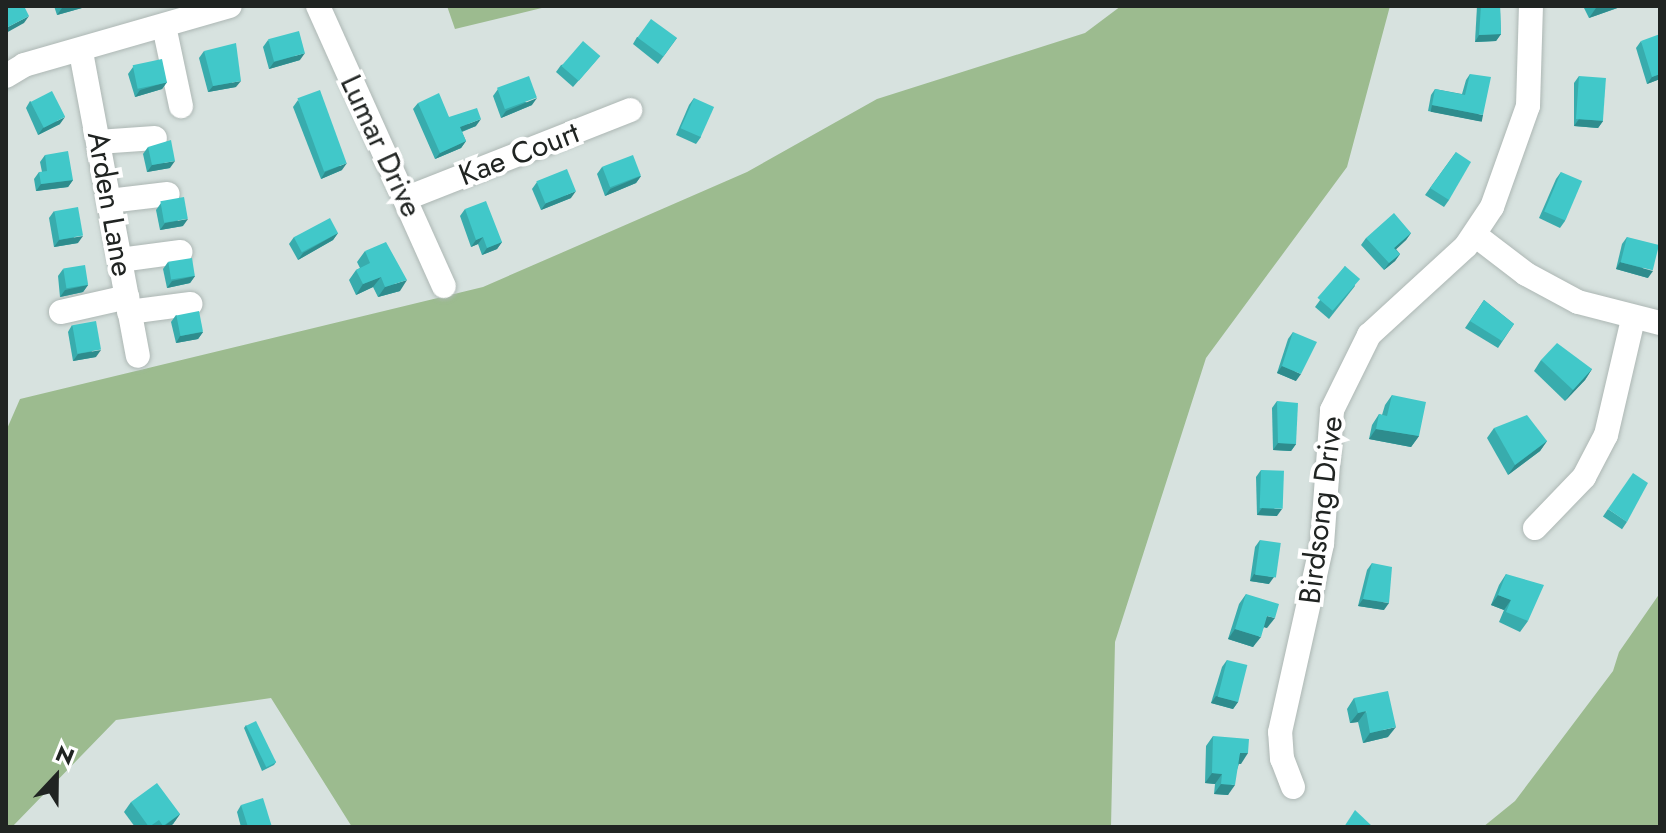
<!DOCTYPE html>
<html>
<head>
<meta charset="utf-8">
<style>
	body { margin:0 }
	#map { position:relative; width:1666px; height:833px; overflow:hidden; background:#d7e2df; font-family:Jost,sans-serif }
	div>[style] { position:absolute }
	.green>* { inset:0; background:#9cbb8f }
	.roads { filter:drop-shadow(0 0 2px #adb7b4) drop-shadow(0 0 2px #adb7b4) }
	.minor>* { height:24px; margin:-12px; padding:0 12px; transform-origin:12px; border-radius:12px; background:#fff }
	.wall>* { inset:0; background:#38acad; transform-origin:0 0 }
	.shaded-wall>* { inset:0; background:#2e8c8d; transform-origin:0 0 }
	.building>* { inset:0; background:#41c8c9; transform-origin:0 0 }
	span { translate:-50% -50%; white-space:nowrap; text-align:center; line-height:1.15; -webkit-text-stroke:8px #fff; paint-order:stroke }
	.street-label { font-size:30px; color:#202422 }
	.frame { position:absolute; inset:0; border:8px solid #202422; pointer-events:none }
	.north { position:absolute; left:16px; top:737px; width:80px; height:80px; -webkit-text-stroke:6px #fff; paint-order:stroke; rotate:22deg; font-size:22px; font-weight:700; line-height:32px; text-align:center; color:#202422 }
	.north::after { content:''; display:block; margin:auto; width:28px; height:36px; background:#202422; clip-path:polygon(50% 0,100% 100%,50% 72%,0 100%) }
</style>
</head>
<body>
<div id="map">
	<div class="green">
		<div style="clip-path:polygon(447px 6px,550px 6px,455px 29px)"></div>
		<div style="clip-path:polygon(1121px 6px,1390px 6px,1347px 167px,1206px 358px,1115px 642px,1111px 827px,352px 827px,271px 698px,116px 720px,12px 827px,6px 827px,6px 431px,20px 399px,483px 287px,747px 172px,877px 99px,1085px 33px)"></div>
		<div style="clip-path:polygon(1660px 593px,1660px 827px,1483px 827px,1515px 801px,1613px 671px,1619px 652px)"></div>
	</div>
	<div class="roads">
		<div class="minor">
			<div style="left:318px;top:6px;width:307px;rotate:65.8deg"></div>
			<div style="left:164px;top:26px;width:82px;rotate:78deg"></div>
			<div style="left:81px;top:52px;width:309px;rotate:79.4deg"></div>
			<div style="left:6px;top:76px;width:21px;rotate:-31deg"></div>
			<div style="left:24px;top:65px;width:214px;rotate:-16deg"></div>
			<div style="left:98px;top:142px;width:57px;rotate:-4deg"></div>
			<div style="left:407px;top:198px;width:240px;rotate:-21.5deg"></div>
			<div style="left:109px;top:201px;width:59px;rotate:-6.8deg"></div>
			<div style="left:1475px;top:235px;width:64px;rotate:37.4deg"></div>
			<div style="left:1526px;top:274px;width:59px;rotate:28.3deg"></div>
			<div style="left:1578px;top:302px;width:85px;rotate:14.4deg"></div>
			<div style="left:120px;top:260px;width:61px;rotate:-7.6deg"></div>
			<div style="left:61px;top:312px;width:68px;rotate:-12.8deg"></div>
			<div style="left:129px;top:312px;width:62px;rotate:-7.5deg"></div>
			<div style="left:1535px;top:528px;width:71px;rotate:-46.1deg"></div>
			<div style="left:1584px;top:477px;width:47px;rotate:-62.4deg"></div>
			<div style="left:1606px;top:435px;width:119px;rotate:-76.9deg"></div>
			<div style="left:1293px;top:787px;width:30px;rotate:-111deg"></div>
			<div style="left:1282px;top:759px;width:27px;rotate:-94deg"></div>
			<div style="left:1280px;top:732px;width:193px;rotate:-77.4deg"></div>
			<div style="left:1322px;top:544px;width:134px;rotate:-85.7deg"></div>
			<div style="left:1332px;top:410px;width:84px;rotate:-63.7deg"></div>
			<div style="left:1369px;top:335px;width:132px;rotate:-42.5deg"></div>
			<div style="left:1466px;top:246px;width:47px;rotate:-56.3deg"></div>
			<div style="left:1492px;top:207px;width:107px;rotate:-70.4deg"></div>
			<div style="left:1528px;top:106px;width:100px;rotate:-88.3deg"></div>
		</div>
	</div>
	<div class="wall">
		<div style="clip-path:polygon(54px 6px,89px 6px,57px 15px)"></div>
		<div style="clip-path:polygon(1477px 6px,1500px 6px,1501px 34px,1496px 41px,1475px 42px)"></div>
		<div style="clip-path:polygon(1583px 6px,1623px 6px,1589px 18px)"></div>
		<div style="clip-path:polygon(637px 37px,677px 38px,658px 64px,633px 44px)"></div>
		<div style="clip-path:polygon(268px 40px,300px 60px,269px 69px,263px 47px)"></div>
		<div style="clip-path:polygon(1641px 41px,1660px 79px,1647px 84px,1636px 48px)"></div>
		<div style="clip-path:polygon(204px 51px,236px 87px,208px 92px,199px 58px)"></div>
		<div style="clip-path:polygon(600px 56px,573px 87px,556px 72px,561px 65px)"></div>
		<div style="clip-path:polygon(133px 67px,167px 82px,162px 89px,135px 97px,128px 74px)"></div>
		<div style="clip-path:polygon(1470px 74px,1479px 121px,1428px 111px,1431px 95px,1435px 89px,1462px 94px,1466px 80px)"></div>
		<div style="clip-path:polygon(1579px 76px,1603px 121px,1598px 128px,1574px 126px,1574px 83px)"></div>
		<div style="clip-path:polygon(498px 89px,532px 105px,501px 118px,493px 96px)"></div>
		<div style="clip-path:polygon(694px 98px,701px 137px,696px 144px,676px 135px,689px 105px)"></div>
		<div style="clip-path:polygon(298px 100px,342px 170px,321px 179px,293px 107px)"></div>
		<div style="clip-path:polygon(30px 101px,60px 124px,38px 135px,26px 108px)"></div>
		<div style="clip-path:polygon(418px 103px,449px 117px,476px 126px,462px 132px,466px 141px,461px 148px,435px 159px,413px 109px)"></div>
		<div style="clip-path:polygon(148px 147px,170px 168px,147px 172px,143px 154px)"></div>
		<div style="clip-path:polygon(1456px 152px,1449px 200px,1444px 207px,1425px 195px)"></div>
		<div style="clip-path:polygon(45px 155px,73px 180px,68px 187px,36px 191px,34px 179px,39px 172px,42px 172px,40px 162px)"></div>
		<div style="clip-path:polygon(602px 167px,641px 176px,636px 183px,605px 196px,597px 174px)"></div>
		<div style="clip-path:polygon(1561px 172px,1565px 221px,1560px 228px,1539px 218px,1556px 179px)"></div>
		<div style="clip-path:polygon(537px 182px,571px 198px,541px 210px,532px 189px)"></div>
		<div style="clip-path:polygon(161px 203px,183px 226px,160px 230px,156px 210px)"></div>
		<div style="clip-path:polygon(465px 209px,502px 242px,497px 249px,482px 255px,478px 244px,471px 247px,460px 216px)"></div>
		<div style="clip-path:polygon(54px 211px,78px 243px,54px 247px,49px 218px)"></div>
		<div style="clip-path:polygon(338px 233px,333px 240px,298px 260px,289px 244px,294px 237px)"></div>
		<div style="clip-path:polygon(1411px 233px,1406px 240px,1396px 249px,1400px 254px,1395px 261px,1384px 270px,1361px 245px,1366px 238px)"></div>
		<div style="clip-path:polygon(1627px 237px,1648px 278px,1616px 269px,1622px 244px)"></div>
		<div style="clip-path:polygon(365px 251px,400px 291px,378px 297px,373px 287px,356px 295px,349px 280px,356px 270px,360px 268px,357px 262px)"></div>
		<div style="clip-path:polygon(168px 262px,195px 276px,190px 283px,167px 288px,163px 269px)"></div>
		<div style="clip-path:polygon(1345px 266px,1355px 286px,1329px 319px,1315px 307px)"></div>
		<div style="clip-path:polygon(63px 269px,88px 285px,83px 292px,60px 297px,58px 276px)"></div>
		<div style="clip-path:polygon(1484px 300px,1514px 324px,1498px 348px,1465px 328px)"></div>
		<div style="clip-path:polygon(176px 315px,203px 332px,198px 339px,176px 343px,171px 322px)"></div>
		<div style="clip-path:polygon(72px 325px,96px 357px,73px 361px,68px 332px)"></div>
		<div style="clip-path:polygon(1293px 332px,1296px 381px,1277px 373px,1288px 339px)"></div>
		<div style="clip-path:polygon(1541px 360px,1592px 369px,1585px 380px,1565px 401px,1534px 371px)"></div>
		<div style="clip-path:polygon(1392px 395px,1419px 436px,1411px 447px,1369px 439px,1372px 425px,1379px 414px,1382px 415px,1385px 405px)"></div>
		<div style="clip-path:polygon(1277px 401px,1296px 444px,1291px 451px,1273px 450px,1272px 408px)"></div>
		<div style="clip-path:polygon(1494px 428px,1547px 441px,1540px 451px,1508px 475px,1487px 438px)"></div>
		<div style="clip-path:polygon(1261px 470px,1277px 516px,1257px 515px,1256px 477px)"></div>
		<div style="left:1608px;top:509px;width:23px;height:9px;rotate:34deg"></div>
		<div style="clip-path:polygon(1260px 540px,1269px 584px,1250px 581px,1255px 547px)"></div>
		<div style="clip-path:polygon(1372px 563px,1384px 610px,1358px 606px,1367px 570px)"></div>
		<div style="clip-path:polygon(1506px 574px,1528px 621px,1520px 632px,1499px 622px,1504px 610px,1491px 605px,1499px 585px)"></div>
		<div style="clip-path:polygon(1246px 594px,1267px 628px,1264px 627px,1253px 647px,1228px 639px,1239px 604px)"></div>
		<div style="clip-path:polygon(1227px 660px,1238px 702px,1233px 709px,1211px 703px,1222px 667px)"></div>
		<div style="clip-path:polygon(1354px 698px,1388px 737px,1363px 743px,1358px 722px,1350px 723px,1347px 709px)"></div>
		<div style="clip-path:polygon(246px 725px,276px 762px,274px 765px,262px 771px,244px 728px)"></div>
		<div style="clip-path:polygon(1213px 736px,1241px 764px,1239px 764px,1228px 795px,1214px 794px,1215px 784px,1205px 783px,1206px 746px)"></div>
		<div style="clip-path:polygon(131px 802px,180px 814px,173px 824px,169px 827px,135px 827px,124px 812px)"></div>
		<div style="clip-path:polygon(241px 805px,272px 827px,241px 827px,237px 812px)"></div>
	</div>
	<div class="shaded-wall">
		<div style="clip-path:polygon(68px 6px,89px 6px,57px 15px,62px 8px)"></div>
		<div style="clip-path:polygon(1601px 6px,1623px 6px,1589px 18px,1596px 8px)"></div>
		<div style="clip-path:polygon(29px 16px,24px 23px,6px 33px,6px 28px)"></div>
		<div style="clip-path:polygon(1501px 34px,1496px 41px,1475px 42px,1479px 35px)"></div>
		<div style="clip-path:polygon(305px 53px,300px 60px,269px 69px,274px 62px)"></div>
		<div style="clip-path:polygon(1660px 74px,1660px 79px,1647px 84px,1652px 77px)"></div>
		<div style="clip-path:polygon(241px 81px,236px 87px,208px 92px,213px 86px)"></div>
		<div style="clip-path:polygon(167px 82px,162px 89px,135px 97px,140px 90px)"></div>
		<div style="clip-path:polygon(537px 98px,532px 105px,501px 118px,506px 111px)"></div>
		<div style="left:1432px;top:105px;width:52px;height:7px;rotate:11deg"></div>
		<div style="clip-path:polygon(65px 117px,60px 124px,38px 135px,43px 128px)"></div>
		<div style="clip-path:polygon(481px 119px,476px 126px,455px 134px,460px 127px)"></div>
		<div style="clip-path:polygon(1579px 119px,1603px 121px,1598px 128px,1574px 126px)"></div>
		<div style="clip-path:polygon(466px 141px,461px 148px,435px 159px,440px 153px)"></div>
		<div style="clip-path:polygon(175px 161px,170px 168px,147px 172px,152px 165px)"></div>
		<div style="clip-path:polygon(347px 163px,342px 170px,321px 179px,325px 172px)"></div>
		<div style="clip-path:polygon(641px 176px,636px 183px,605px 196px,610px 189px)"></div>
		<div style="clip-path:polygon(73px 180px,68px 187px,36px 191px,41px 184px)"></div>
		<div style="clip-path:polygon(576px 191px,571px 198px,541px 210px,546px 203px)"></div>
		<div style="clip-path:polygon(188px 219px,183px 226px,160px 230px,165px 223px)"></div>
		<div style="clip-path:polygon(338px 233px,333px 240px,298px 260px,303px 253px)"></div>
		<div style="clip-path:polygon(1411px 233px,1406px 240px,1390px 255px,1394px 248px)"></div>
		<div style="clip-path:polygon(83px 236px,78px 243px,54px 247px,59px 240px)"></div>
		<div style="clip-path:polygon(483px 237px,478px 244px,471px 247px,476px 240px)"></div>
		<div style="clip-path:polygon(502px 242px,497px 249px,482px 255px,487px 248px)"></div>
		<div style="clip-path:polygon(1400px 254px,1395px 261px,1384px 270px,1389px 263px)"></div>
		<div style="clip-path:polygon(1620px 262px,1653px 271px,1648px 278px,1616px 269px)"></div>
		<div style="clip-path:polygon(195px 276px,190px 283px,167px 288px,172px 281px)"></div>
		<div style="clip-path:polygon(381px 277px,373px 287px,356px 295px,363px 284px)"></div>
		<div style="clip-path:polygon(407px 280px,400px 291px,378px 297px,385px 287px)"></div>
		<div style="clip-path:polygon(88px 285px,83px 292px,60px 297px,65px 290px)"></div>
		<div style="clip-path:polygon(203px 332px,198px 339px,176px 343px,180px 336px)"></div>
		<div style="clip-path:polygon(101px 350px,96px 357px,73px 361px,78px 354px)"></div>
		<div style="clip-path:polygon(1282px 366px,1301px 374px,1296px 381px,1277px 373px)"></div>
		<div style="clip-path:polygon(1592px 369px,1585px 380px,1565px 401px,1573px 390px)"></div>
		<div style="clip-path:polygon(1376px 429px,1419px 436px,1411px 447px,1369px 439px)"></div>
		<div style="clip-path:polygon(1547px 441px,1540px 451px,1508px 475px,1515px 465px)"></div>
		<div style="clip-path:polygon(1278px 443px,1296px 444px,1291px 451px,1273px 450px)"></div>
		<div style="clip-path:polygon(1262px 508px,1282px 509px,1277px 516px,1257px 515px)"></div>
		<div style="clip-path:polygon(1254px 574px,1274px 577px,1269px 584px,1250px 581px)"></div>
		<div style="clip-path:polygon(1498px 595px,1511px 600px,1504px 610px,1491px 605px)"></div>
		<div style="clip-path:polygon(1363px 599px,1389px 603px,1384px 610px,1358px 606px)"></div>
		<div style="clip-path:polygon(1267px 616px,1275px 618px,1267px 628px,1260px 626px)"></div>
		<div style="clip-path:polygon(1235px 629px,1261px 637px,1253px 647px,1228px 639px)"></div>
		<div style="clip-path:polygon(1216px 696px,1238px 702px,1233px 709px,1211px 703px)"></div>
		<div style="clip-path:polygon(1366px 711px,1358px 722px,1350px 723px,1358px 713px)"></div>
		<div style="clip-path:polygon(1396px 727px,1388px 737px,1363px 743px,1370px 733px)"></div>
		<div style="clip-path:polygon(1240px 753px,1248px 753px,1241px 764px,1233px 763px)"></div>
		<div style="clip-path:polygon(1212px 773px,1222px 774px,1215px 784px,1205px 783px)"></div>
		<div style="clip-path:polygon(1221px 784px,1235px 785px,1228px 795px,1214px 794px)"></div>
		<div style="clip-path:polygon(180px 814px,173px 824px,169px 827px,163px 827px)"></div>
	</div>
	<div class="building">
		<div style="clip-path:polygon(6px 6px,24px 6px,29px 16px,6px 28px)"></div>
		<div style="clip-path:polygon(1481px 6px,1500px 6px,1501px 34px,1479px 35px)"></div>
		<div style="left:651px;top:19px;width:32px;height:23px;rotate:36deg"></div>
		<div style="left:299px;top:31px;width:23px;height:32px;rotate:75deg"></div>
		<div style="clip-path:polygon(1660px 34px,1660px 74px,1652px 77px,1641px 41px)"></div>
		<div style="left:583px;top:41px;width:23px;height:33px;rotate:41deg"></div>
		<div style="clip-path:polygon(236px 43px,241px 81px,213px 86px,204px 51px)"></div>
		<div style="left:162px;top:59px;width:24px;height:30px;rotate:78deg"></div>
		<div style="clip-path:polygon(1470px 74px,1491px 77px,1483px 115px,1432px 105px,1435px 89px,1465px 95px)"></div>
		<div style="left:529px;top:76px;width:23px;height:34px;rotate:70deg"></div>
		<div style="left:1579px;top:76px;width:27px;height:43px;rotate:4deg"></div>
		<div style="left:320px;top:90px;width:78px;height:24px;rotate:70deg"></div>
		<div style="left:52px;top:91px;width:29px;height:24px;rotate:63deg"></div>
		<div style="clip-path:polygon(439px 93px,449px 117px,477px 108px,481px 119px,460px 127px,466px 141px,440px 153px,418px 103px)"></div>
		<div style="left:694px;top:98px;width:22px;height:33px;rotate:24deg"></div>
		<div style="clip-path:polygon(171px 140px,175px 161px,152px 165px,148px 147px)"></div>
		<div style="clip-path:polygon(68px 151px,73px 180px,41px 184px,39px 172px,47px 171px,45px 155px)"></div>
		<div style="clip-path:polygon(1456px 152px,1471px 162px,1449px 200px,1430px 188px)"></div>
		<div style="left:633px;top:155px;width:22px;height:33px;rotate:69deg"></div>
		<div style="left:567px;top:169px;width:24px;height:33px;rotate:68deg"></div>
		<div style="left:1561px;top:172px;width:23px;height:43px;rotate:23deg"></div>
		<div style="left:184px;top:197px;width:22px;height:24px;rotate:80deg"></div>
		<div style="clip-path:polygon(486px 201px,502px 242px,487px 248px,483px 237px,476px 240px,465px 209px)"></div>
		<div style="left:78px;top:207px;width:29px;height:24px;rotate:80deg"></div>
		<div style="clip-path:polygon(1394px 213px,1411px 233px,1394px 248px,1400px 254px,1389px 263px,1366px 238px)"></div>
		<div style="left:330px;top:218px;width:17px;height:41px;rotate:62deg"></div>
		<div style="left:1627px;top:237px;width:33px;height:26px;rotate:14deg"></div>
		<div style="clip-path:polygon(386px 242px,407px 280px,385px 287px,381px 277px,363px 284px,356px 270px,370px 263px,365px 251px)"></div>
		<div style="left:192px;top:258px;width:18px;height:24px;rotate:81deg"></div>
		<div style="left:85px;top:265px;width:20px;height:22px;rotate:81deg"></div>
		<div style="left:1345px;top:266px;width:20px;height:42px;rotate:41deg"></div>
		<div style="clip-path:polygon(1484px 300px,1514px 324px,1502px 341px,1470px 321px)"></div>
		<div style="left:199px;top:311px;width:21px;height:23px;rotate:79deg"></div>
		<div style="left:96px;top:321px;width:29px;height:24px;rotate:80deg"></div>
		<div style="clip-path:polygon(1293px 332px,1317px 342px,1301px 374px,1282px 366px)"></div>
		<div style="clip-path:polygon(1557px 343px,1592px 369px,1573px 390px,1541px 360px)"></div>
		<div style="clip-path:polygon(1392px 395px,1426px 402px,1419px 436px,1376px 429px,1379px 414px,1387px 416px)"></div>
		<div style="clip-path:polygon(1277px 401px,1298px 403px,1296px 444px,1278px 443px)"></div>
		<div style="clip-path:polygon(1527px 415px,1547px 441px,1515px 465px,1494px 428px)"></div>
		<div style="left:1261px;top:470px;width:23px;height:38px;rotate:2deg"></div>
		<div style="clip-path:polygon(1633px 473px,1648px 483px,1627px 522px,1608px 509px)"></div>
		<div style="left:1260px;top:540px;width:21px;height:35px;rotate:8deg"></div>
		<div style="clip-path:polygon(1372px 563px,1392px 567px,1389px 603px,1363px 599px)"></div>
		<div style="clip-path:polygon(1506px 574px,1544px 585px,1528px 621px,1506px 612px,1511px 600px,1498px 595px)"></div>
		<div style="clip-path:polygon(1246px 594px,1279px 604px,1275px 618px,1267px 616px,1261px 637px,1235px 629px)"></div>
		<div style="left:1227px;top:660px;width:21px;height:38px;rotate:14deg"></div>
		<div style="clip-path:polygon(1388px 691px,1396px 727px,1370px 733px,1366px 711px,1358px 713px,1354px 698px)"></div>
		<div style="left:256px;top:721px;width:46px;height:11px;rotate:64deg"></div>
		<div style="clip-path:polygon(1213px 736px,1249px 739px,1248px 753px,1240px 753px,1235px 785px,1221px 784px,1222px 774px,1212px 773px)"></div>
		<div style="clip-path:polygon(157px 783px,180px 814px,163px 826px,159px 820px,149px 827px,131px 802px)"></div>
		<div style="clip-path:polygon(263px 798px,272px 827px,248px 827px,241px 805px)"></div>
		<div style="clip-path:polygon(1355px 810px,1373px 827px,1344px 827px)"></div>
	</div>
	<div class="street-label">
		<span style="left:381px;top:146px;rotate:65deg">Lumar Drive</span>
		<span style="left:519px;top:154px;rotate:-21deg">Kae Court</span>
		<span style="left:110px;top:204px;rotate:80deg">Arden Lane</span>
		<span style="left:1321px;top:510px;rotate:-83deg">Birdsong Drive</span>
	</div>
	<div class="frame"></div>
	<div class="north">N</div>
</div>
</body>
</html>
